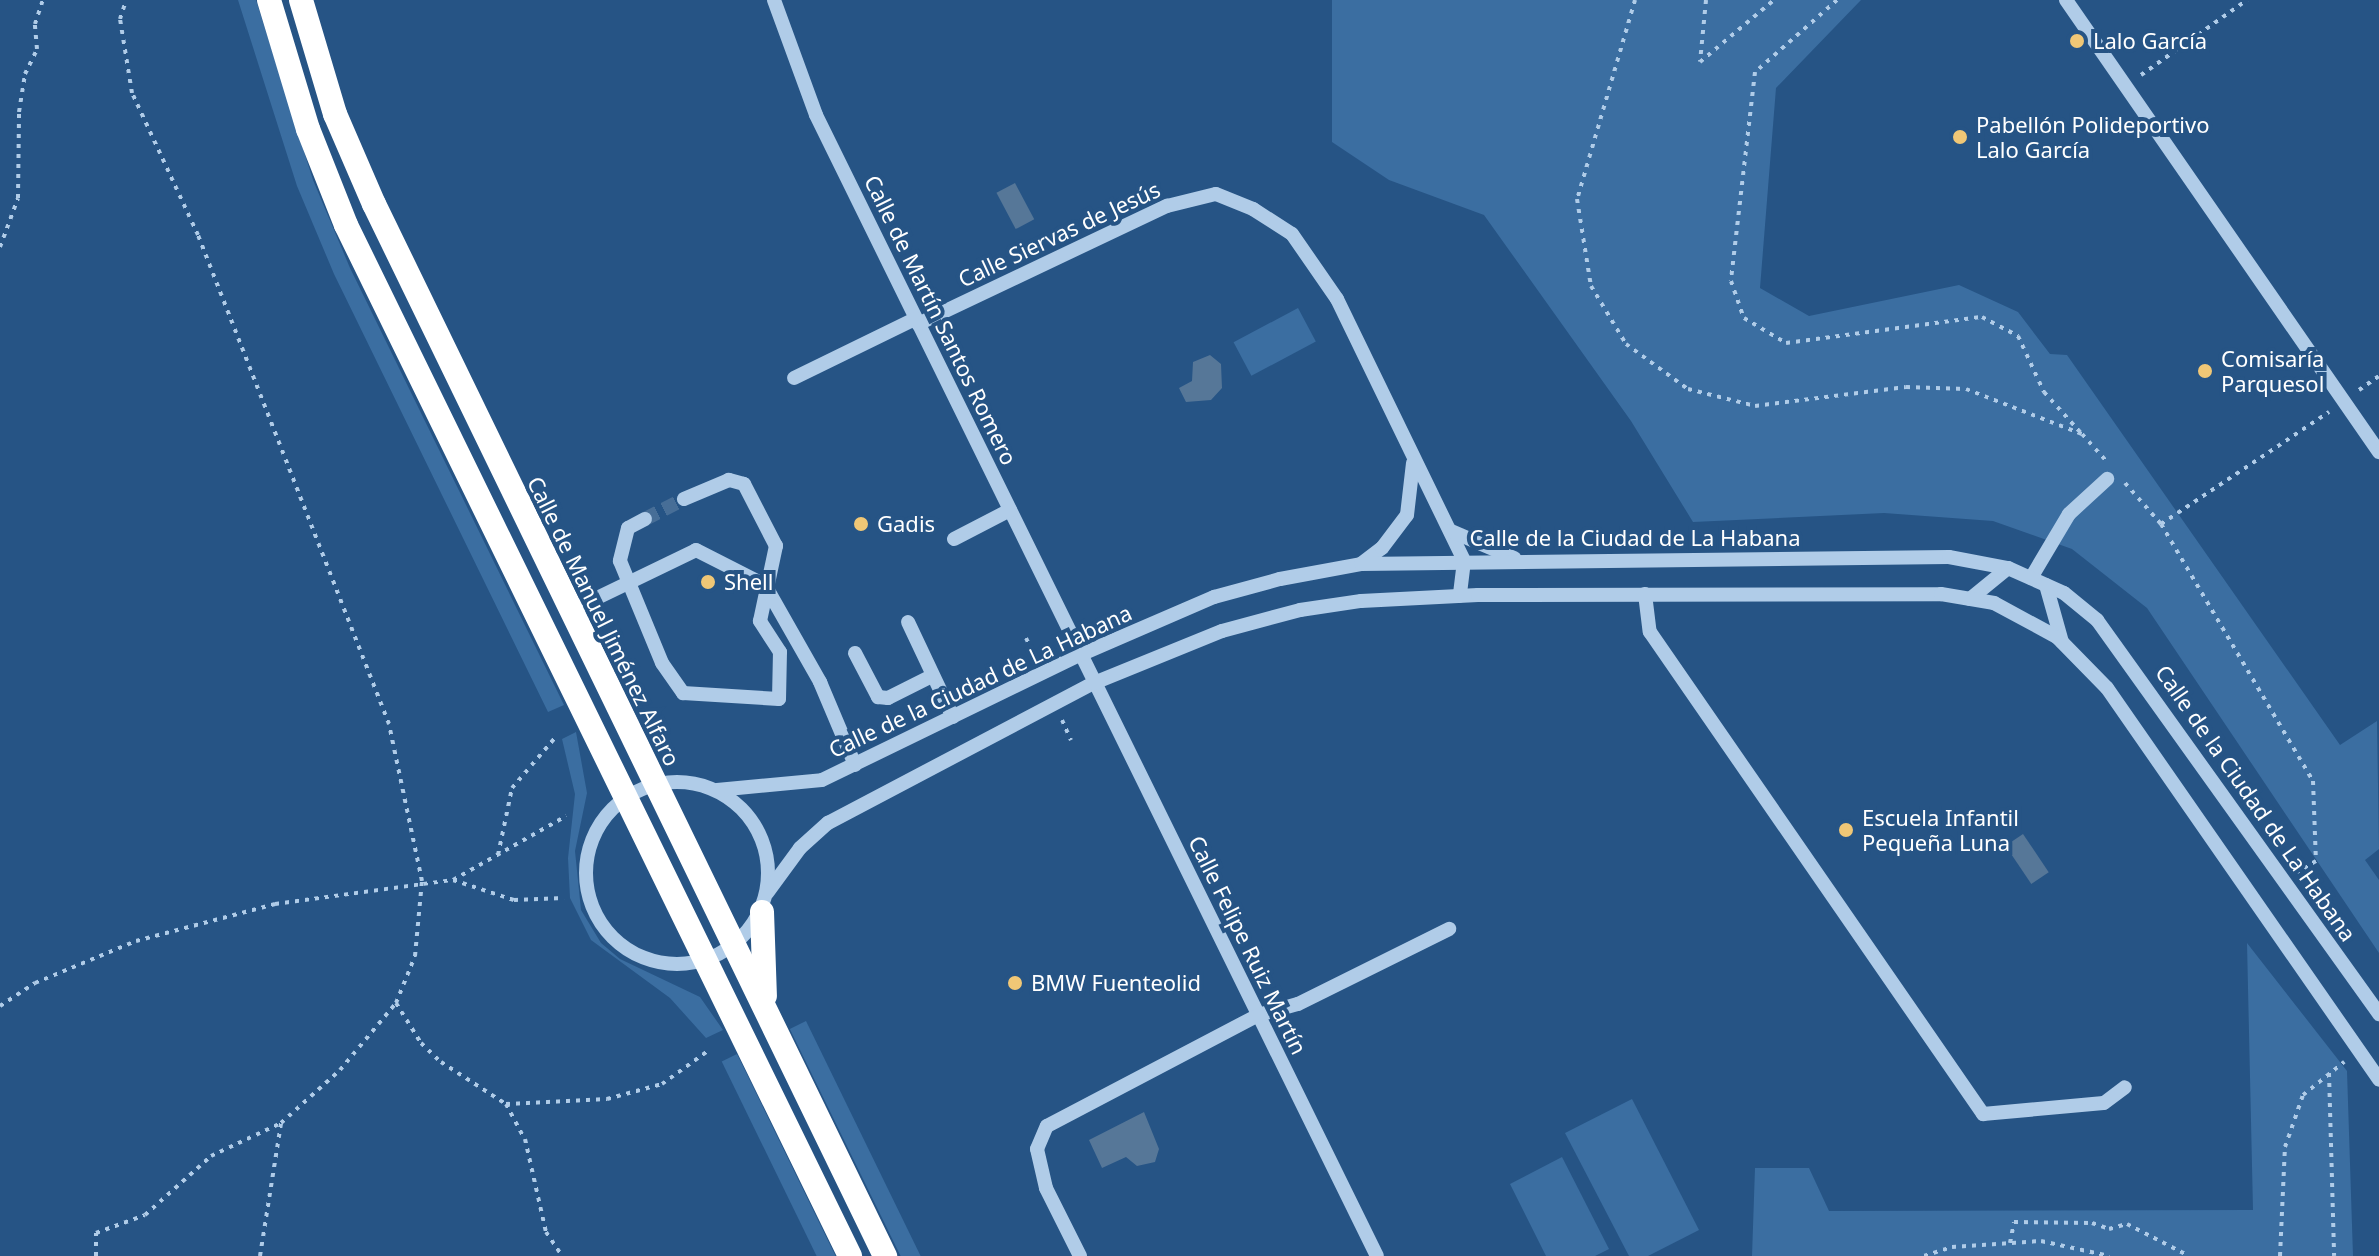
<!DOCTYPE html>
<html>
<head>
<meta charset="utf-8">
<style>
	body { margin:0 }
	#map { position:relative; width:2379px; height:1256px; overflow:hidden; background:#265485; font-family:"Noto Sans",sans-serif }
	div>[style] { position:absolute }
	.green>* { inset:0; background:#3b6ea1; transform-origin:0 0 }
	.water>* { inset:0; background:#567798; transform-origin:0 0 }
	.minor-tunnel>* { height:14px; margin-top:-7px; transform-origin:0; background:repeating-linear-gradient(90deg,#476e97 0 14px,transparent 0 21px) }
	.path>* { height:4px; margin-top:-2px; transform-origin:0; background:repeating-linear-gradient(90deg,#b0cce8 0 4px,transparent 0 10px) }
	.minor>* { height:14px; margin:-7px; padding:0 7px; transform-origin:7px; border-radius:7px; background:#b0cce8 }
	.minor>.ring { margin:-7px; padding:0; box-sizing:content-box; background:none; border:14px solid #b0cce8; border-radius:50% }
	.highway>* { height:24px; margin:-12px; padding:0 12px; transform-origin:12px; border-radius:12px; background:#fff }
	.dots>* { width:22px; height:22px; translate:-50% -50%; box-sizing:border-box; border:4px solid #265485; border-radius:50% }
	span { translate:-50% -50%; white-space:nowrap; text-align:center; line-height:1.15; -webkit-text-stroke:8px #265485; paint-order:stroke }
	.poi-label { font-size:22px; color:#fff }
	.left { translate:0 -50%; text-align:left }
	.street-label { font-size:22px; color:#fff }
</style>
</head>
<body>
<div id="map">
	<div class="green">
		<div style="clip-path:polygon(238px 0,256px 0,313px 180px,350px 268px,564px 705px,548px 712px,334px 274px,297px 186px)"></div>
		<div style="clip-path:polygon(1332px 0,1861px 0,1776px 88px,1760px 288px,1809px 316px,1959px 285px,2018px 312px,2050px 354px,2067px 355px,2340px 745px,2377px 721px,2379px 849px,2365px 860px,2379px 880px,2379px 953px,2147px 608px,2072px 549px,1993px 521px,1884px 513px,1693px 522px,1631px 421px,1484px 215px,1389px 180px,1332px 142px)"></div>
		<div style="left:1298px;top:308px;width:38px;height:73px;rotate:62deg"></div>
		<div style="clip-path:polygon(576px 732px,587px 793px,575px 851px,581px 910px,601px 943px,620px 959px,700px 997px,723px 1030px,706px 1038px,670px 998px,591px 940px,570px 898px,568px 858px,575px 794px,562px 739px)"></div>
		<div style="clip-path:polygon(2247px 943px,2347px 1071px,2353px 1256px,1752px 1256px,1755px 1168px,1809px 1168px,1829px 1211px,2253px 1210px)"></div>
		<div style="left:806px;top:1021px;width:262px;height:18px;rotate:64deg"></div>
		<div style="left:737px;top:1054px;width:225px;height:17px;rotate:64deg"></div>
		<div style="clip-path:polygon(1632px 1099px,1699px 1230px,1648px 1256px,1629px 1256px,1565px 1133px)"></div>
		<div style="clip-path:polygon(1562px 1157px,1609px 1249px,1595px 1256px,1546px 1256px,1510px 1184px)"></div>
	</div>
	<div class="water">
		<div style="left:1015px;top:183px;width:41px;height:21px;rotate:62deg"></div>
		<div style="clip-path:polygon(1210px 355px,1221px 364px,1222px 388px,1211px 400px,1186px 402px,1179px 388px,1192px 381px,1193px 362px)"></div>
		<div style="left:2023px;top:834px;width:46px;height:21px;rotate:56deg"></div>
		<div style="clip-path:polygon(1144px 1112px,1159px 1149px,1155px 1162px,1137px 1166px,1126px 1157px,1102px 1168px,1089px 1140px)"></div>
	</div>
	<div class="minor-tunnel">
		<div style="left:645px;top:519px;width:44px;rotate:-27.1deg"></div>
	</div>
	<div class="path">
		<div style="left:1635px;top:0;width:207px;rotate:106.2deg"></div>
		<div style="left:1577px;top:199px;width:88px;rotate:80.9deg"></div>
		<div style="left:1591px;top:286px;width:68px;rotate:58.9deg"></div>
		<div style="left:1626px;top:344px;width:77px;rotate:36deg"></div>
		<div style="left:1688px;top:389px;width:69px;rotate:14.2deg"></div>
		<div style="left:1755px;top:406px;width:152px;rotate:-7.2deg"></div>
		<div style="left:1906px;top:387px;width:60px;rotate:1.9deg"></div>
		<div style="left:1966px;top:389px;width:124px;rotate:21.2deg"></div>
		<div style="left:2082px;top:434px;width:36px;rotate:48deg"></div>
		<div style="left:1706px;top:0;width:62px;rotate:95.5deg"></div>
		<div style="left:1700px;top:62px;width:97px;rotate:-40deg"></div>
		<div style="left:1837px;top:0;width:109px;rotate:138.7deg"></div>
		<div style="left:1755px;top:72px;width:210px;rotate:96.6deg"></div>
		<div style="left:1731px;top:281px;width:39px;rotate:71deg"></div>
		<div style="left:1744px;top:318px;width:49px;rotate:30.8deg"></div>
		<div style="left:1786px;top:343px;width:198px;rotate:-7.6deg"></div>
		<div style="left:1982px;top:317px;width:41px;rotate:27.8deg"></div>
		<div style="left:2018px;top:336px;width:62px;rotate:65.1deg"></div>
		<div style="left:2044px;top:392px;width:54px;rotate:48deg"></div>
		<div style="left:2141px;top:75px;width:130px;rotate:-35.3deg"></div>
		<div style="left:0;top:247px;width:52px;rotate:-69.8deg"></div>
		<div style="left:18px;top:198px;width:86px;rotate:-89.3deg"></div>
		<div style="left:19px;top:112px;width:38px;rotate:-81deg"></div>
		<div style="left:25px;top:74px;width:28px;rotate:-64deg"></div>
		<div style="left:37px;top:49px;width:25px;rotate:-95deg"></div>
		<div style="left:35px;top:24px;width:25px;rotate:-72deg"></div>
		<div style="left:2359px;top:390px;width:24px;rotate:-35deg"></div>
		<div style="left:2125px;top:483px;width:55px;rotate:48.7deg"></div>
		<div style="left:2161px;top:524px;width:299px;rotate:59.4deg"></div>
		<div style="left:2313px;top:781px;width:80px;rotate:87.9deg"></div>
		<div style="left:2316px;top:861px;width:22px;rotate:150deg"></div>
		<div style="left:2161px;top:524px;width:202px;rotate:-33.7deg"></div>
		<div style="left:1026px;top:638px;width:21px;rotate:65deg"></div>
		<div style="left:1062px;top:720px;width:22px;rotate:66deg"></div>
		<div style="left:498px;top:855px;width:68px;rotate:-78.2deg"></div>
		<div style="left:512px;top:788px;width:65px;rotate:-49.4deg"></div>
		<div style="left:453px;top:880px;width:130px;rotate:-29.5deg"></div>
		<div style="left:396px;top:1003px;width:47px;rotate:58deg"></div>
		<div style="left:421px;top:1043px;width:28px;rotate:44deg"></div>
		<div style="left:441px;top:1062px;width:77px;rotate:32.9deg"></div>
		<div style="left:506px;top:1104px;width:40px;rotate:62deg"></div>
		<div style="left:525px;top:1139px;width:95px;rotate:77.3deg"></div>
		<div style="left:546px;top:1232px;width:29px;rotate:56deg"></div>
		<div style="left:0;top:1006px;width:42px;rotate:-33.3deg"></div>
		<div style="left:35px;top:983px;width:109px;rotate:-22.6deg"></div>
		<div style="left:136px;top:941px;width:144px;rotate:-14.9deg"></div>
		<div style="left:275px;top:904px;width:180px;rotate:-7.7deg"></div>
		<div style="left:453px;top:880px;width:64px;rotate:18.2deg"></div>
		<div style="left:514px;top:900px;width:50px;rotate:-2.3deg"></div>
		<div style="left:2329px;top:1073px;width:183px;rotate:88.4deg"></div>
		<div style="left:506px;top:1104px;width:101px;rotate:-2.8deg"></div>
		<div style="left:607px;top:1099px;width:57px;rotate:-15.3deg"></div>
		<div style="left:662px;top:1084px;width:57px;rotate:-35.7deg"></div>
		<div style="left:2010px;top:1243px;width:21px;rotate:-79deg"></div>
		<div style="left:2014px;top:1222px;width:78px;rotate:0.7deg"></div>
		<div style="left:2092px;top:1223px;width:18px;rotate:19deg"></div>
		<div style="left:2109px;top:1229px;width:19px;rotate:-16deg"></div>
		<div style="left:2127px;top:1224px;width:70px;rotate:27.3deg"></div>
		<div style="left:96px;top:1256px;width:23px;rotate:-90deg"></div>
		<div style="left:96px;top:1233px;width:52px;rotate:-20.2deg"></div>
		<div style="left:145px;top:1215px;width:89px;rotate:-41.8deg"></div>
		<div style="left:211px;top:1156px;width:77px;rotate:-25.2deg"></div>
		<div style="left:281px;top:1123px;width:79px;rotate:-41.9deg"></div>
		<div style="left:340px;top:1070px;width:87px;rotate:-50.1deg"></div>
		<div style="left:396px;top:1003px;width:51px;rotate:-68deg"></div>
		<div style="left:415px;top:956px;width:75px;rotate:-84.7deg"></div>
		<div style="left:422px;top:881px;width:160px;rotate:-101.9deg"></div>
		<div style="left:389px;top:724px;width:525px;rotate:-111.34deg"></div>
		<div style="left:198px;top:235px;width:157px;rotate:-114.9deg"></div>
		<div style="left:132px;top:93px;width:75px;rotate:-99.2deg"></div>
		<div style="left:120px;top:19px;width:20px;rotate:-72deg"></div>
		<div style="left:260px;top:1256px;width:135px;rotate:-81deg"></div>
		<div style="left:1924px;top:1256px;width:29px;rotate:-18deg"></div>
		<div style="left:1952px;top:1247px;width:89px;rotate:-3.9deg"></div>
		<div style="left:2041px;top:1241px;width:70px;rotate:12.4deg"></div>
		<div style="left:2280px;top:1256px;width:109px;rotate:-87.4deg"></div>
		<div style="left:2285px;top:1147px;width:55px;rotate:-70.9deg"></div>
		<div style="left:2303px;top:1095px;width:53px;rotate:-38.8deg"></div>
	</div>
	<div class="minor">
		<div style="left:774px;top:0;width:122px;rotate:69.9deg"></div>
		<div style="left:816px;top:115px;width:1271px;rotate:63.82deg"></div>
		<div style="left:2066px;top:0;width:550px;rotate:55.3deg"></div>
		<div style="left:918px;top:324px;width:276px;rotate:-25.4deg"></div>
		<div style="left:1167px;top:206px;width:50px;rotate:-13.8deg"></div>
		<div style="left:1216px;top:194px;width:40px;rotate:22deg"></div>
		<div style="left:1253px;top:209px;width:46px;rotate:32.7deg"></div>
		<div style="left:1292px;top:234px;width:79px;rotate:55.3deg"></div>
		<div style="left:1337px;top:299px;width:291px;rotate:64.1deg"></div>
		<div style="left:1464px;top:561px;width:35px;rotate:97deg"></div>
		<div style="left:794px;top:378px;width:135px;rotate:-26deg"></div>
		<div style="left:645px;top:519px;width:19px;rotate:152deg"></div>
		<div style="left:628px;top:528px;width:34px;rotate:104deg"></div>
		<div style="left:620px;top:561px;width:110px;rotate:67.6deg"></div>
		<div style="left:662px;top:663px;width:37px;rotate:55deg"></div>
		<div style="left:683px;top:693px;width:96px;rotate:3.6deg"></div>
		<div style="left:779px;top:699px;width:47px;rotate:-88.8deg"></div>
		<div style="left:780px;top:652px;width:37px;rotate:-123deg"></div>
		<div style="left:760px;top:621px;width:77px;rotate:-78deg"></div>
		<div style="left:776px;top:546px;width:70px;rotate:-117.3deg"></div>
		<div style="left:744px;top:484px;width:16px;rotate:-165deg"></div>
		<div style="left:729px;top:480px;width:49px;rotate:157.1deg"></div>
		<div style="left:1451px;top:531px;width:69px;rotate:23.2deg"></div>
		<div style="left:954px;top:539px;width:63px;rotate:-27.4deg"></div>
		<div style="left:1362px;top:563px;width:25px;rotate:-37deg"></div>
		<div style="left:1382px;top:548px;width:41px;rotate:-52.9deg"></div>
		<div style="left:1407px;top:515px;width:52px;rotate:-83.4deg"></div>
		<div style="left:2031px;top:578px;width:74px;rotate:-59.3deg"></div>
		<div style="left:2069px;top:514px;width:52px;rotate:-42.6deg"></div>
		<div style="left:2046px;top:585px;width:59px;rotate:74.3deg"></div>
		<div style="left:1645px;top:594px;width:38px;rotate:83deg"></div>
		<div style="left:1650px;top:632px;width:586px;rotate:55.36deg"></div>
		<div style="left:1983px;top:1114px;width:121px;rotate:-5.2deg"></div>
		<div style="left:2104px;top:1103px;width:26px;rotate:-37deg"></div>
		<div style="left:1970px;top:599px;width:49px;rotate:-39.2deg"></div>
		<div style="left:568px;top:612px;width:142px;rotate:-25.8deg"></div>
		<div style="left:696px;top:550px;width:77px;rotate:26.9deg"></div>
		<div style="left:765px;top:585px;width:112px;rotate:60.4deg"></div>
		<div style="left:820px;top:682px;width:90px;rotate:67.1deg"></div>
		<div style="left:908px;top:622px;width:105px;rotate:64.7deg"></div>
		<div style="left:855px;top:653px;width:50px;rotate:62.4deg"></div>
		<div style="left:878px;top:697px;width:10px;rotate:6deg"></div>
		<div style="left:888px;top:698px;width:49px;rotate:-26.6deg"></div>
		<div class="ring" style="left:586px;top:782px;width:168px;height:168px"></div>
		<div style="left:717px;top:790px;width:105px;rotate:-5.4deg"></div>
		<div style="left:822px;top:780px;width:289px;rotate:-25.9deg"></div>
		<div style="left:1082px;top:654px;width:144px;rotate:-23.4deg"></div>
		<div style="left:1214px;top:597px;width:68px;rotate:-15.3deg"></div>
		<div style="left:1280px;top:579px;width:82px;rotate:-10.5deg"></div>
		<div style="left:1361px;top:564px;width:588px;rotate:-0.68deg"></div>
		<div style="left:1949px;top:557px;width:60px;rotate:10.6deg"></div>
		<div style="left:2008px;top:568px;width:61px;rotate:24.1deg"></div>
		<div style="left:2064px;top:593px;width:43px;rotate:39.3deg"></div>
		<div style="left:2097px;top:620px;width:485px;rotate:54.4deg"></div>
		<div style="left:767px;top:893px;width:56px;rotate:-53.7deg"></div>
		<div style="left:800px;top:848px;width:38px;rotate:-42deg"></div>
		<div style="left:828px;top:823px;width:301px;rotate:-27.8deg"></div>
		<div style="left:1094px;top:683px;width:138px;rotate:-22.1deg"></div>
		<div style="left:1222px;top:631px;width:81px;rotate:-15.1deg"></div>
		<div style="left:1300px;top:610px;width:62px;rotate:-8.4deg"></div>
		<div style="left:1361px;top:601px;width:117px;rotate:-2.9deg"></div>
		<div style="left:1478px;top:595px;width:463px;rotate:-0.1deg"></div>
		<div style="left:1941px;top:594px;width:54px;rotate:9.6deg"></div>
		<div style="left:1994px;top:603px;width:72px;rotate:28.4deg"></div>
		<div style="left:2057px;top:637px;width:71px;rotate:45.6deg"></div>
		<div style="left:2107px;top:688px;width:477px;rotate:55.2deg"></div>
		<div style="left:1080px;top:1256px;width:76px;rotate:-116.6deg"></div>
		<div style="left:1046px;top:1188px;width:40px;rotate:-103deg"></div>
		<div style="left:1037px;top:1149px;width:25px;rotate:-67deg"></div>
		<div style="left:1047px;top:1126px;width:238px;rotate:-27.7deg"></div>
		<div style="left:1258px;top:1015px;width:41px;rotate:-15.4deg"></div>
		<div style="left:1298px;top:1004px;width:169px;rotate:-26.4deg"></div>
	</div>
	<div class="highway">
		<div style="left:269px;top:0;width:135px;rotate:73.2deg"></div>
		<div style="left:308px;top:129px;width:103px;rotate:68.4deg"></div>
		<div style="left:346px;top:225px;width:1148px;rotate:63.95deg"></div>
		<div style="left:301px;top:0;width:119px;rotate:73.4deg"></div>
		<div style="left:335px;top:114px;width:98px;rotate:66.6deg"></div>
		<div style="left:374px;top:204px;width:1170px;rotate:64.09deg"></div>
		<div style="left:762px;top:912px;width:84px;rotate:88deg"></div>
	</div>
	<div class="dots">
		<div style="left:2077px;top:41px;background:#f0c776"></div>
		<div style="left:1960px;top:137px;background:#f0c776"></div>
		<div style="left:2205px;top:371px;background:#f0c776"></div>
		<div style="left:861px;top:524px;background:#f0c776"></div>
		<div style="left:708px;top:582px;background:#f0c776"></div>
		<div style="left:1846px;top:830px;background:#f0c776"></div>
		<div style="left:1015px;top:983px;background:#f0c776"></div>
	</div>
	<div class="poi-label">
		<span class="left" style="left:2093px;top:41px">Lalo García</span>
		<span class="left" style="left:1976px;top:137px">Pabellón Polideportivo<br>Lalo García</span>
		<span class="left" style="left:2221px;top:371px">Comisaría<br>Parquesol</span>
		<span class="left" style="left:877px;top:524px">Gadis</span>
		<span class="left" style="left:724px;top:582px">Shell</span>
		<span class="left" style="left:1862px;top:830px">Escuela Infantil<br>Pequeña Luna</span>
		<span class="left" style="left:1031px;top:983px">BMW Fuenteolid</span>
	</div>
	<div class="street-label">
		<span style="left:1059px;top:234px;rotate:-25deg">Calle Siervas de Jesús</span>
		<span style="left:941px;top:320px;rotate:64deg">Calle de Martín Santos Romero</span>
		<span style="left:1635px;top:538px">Calle de la Ciudad de La Habana</span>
		<span style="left:604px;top:621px;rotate:64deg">Calle de Manuel Jiménez Alfaro</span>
		<span style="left:980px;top:681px;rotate:-25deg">Calle de la Ciudad de La Habana</span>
		<span style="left:2256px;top:803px;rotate:55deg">Calle de la Ciudad de La Habana</span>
		<span style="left:1248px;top:945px;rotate:64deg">Calle Felipe Ruiz Martín</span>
	</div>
</div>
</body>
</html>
